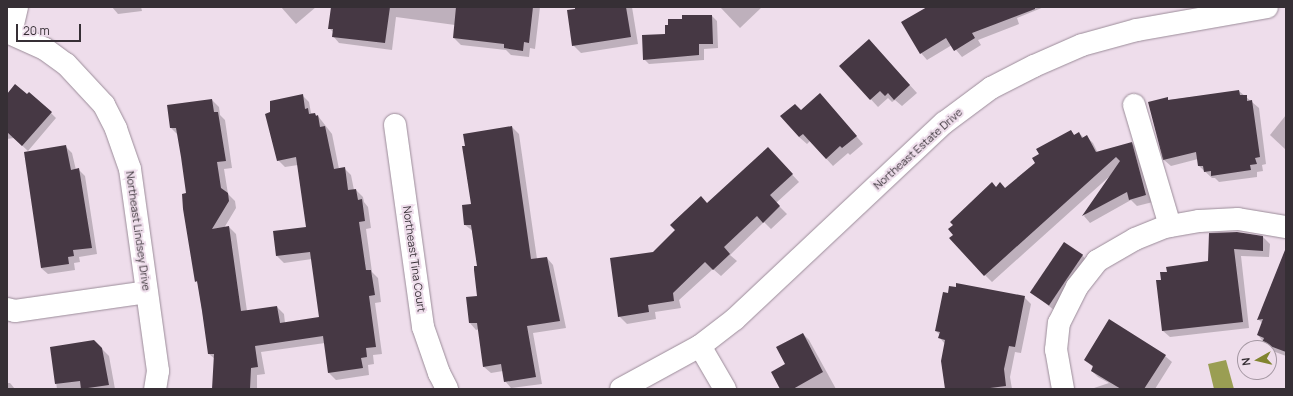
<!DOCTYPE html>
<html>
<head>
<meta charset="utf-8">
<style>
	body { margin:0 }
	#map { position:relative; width:1293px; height:396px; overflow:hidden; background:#eeddeb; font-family:Manrope,sans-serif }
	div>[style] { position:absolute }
	.water>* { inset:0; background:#9a9e53 }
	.shadow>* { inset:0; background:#0003 }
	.building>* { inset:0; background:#463844; transform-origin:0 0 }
	.roads { filter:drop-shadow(0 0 1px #9b8c99) drop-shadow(0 0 1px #9b8c99) }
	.minor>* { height:22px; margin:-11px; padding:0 11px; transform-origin:11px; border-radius:11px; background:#fff }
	span { translate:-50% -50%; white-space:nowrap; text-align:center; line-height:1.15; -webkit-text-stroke:4px #eeddeb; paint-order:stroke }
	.street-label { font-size:11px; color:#362f35 }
	.frame { position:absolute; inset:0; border:8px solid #362f35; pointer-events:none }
	.north { position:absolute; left:1237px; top:340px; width:40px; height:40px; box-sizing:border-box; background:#eeddeb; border:1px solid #a497a2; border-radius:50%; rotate:262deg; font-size:11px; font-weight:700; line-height:16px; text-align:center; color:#362f35 }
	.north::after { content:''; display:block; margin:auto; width:14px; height:18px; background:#81842f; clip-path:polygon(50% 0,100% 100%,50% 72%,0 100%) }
	.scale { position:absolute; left:16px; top:24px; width:65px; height:18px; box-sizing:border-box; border:2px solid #362f35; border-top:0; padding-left:5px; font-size:12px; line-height:14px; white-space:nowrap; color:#362f35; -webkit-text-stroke:3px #eeddeb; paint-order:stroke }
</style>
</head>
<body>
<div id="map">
	<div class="water">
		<div style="clip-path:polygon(1226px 360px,1234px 389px,1214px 389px,1208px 364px)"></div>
	</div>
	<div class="shadow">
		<div style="clip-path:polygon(112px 7px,141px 7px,142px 11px,118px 14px)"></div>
		<div style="clip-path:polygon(281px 7px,316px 7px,296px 24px)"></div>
		<div style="clip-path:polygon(332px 7px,540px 7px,535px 49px,530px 48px,529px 57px,511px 55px,506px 50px,461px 45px,454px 38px,455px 25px,396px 17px,392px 50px,339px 43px,333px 36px,333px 32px,329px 28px)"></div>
		<div style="clip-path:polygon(576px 7px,632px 7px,638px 44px,581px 53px,573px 45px)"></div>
		<div style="clip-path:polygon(720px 7px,762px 7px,740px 28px)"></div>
		<div style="clip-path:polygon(929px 7px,1044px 7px,1017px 18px,1019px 24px,978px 40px,981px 45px,962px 57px,952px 45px,927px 60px,921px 53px)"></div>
		<div style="clip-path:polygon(712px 16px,717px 21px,718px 48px,704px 49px,704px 60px,649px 64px,644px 59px,666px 35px)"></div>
		<div style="clip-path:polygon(876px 48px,917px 93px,902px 106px,895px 100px,892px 102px,888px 98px,878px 107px,840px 66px)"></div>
		<div style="clip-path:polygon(1239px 91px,1259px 108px,1266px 164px,1262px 165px,1263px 171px,1257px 172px,1257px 177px,1219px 182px,1215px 178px,1212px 178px,1199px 166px,1198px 159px,1171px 166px,1164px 160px,1167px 99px,1169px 100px)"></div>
		<div style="clip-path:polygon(7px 95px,51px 113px,56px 118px,28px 151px,14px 138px,7px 139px)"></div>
		<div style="clip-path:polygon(302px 95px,309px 102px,311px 113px,318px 116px,332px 134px,339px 169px,344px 168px,351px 175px,354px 190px,356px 190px,363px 197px,364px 202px,368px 207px,371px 228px,366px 229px,372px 272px,378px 278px,381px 302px,375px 303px,382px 354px,373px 355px,374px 364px,368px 365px,369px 375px,336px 380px,329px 373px,325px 343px,261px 352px,265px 374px,257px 375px,257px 389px,213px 389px,215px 359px,209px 354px,198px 284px,196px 281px,188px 194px,179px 136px,171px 128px,212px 100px,219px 107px,220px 115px,225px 120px,232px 168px,224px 169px,228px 194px,235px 201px,236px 208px,224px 228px,229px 227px,236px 234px,247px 311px,277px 307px,284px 314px,285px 323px,320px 318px,312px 259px,284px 263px,277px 256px,274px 232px,307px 228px,298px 165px,285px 167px,278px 160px)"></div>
		<div style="clip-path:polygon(827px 102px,863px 144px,850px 155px,848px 153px,833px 166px,810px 141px,807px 144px,799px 137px,801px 111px)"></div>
		<div style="clip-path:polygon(1286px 115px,1286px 150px,1270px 135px)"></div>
		<div style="clip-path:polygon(512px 127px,519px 134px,537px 259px,547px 258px,553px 265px,566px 328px,533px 333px,542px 384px,511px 388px,505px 381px,503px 371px,491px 373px,484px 367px,479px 329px,476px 330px,470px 323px,478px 297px,478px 266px,473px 231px,465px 225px,472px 205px)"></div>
		<div style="clip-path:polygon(1071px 131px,1075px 136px,1079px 133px,1084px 138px,1086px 136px,1093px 143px,1098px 153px,1132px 143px,1139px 150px,1153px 202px,1137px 206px,1131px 200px,1090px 223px,1084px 216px,1111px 175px,992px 282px,985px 275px,996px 188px,1005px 189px,1037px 163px)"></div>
		<div style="clip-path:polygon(65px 146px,72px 153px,76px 170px,78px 169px,85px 176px,97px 254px,79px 257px,80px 262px,74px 263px,75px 270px,48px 274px,41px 268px)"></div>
		<div style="clip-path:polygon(775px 156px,799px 182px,776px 203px,787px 214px,771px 229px,764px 222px,730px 255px,737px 261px,721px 276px,713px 269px,679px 300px,681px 308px,655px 312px,656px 319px,627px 324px,619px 316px,653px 253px,708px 204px)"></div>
		<div style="clip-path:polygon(1210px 234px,1263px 237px,1270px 244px,1269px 257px,1241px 256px,1249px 328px,1170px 337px,1163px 331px,1162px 281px,1168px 273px,1209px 262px)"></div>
		<div style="clip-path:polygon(1082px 255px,1087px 261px,1054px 310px,1031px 292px)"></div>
		<div style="clip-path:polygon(1286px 272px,1286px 356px,1270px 350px,1258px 335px,1263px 324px,1259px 320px)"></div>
		<div style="clip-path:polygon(1024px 297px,1031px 304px,1021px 353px,1015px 352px,1010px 377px,1012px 389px,946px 389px,945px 344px,940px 338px,940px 335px,936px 331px)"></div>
		<div style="clip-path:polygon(803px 334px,809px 340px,836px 389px,781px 389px,787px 364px)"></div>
		<div style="clip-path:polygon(51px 347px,101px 348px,109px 356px,115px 389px,57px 389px)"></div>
		<div style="clip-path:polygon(1165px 356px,1172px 362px,1155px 389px,1091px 389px,1109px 383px,1098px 377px,1092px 371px,1094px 368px,1085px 360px)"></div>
		<div style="clip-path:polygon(7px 383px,10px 383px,15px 389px,7px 389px)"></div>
	</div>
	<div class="building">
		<div style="clip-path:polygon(331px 7px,390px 7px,385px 43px,332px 37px,333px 29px,328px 29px)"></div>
		<div style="clip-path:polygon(456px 7px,533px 7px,529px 43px,524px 42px,523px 51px,504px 48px,504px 44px,453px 38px)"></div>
		<div style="clip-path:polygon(575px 7px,626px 7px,631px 37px,572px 46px,567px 10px,575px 9px)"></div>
		<div style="clip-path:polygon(927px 7px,1035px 7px,1035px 9px,972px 33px,975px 38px,954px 51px,946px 38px,920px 54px,901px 22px)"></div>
		<div style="clip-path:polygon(682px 15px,712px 15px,713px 44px,699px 44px,699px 55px,643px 60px,642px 35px,665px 34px,665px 25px,668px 25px,668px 19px,682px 19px)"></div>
		<div style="clip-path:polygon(869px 39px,910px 85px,894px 100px,888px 93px,885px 96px,880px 91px,870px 100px,839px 66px)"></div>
		<div style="clip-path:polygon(15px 84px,27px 94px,29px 92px,52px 112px,22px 146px,7px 132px,7px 94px)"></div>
		<div style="clip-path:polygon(1239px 90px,1240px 95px,1247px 95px,1247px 101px,1252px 100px,1260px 157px,1255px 158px,1257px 164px,1250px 165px,1251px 170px,1211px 176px,1211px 171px,1204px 172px,1203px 166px,1198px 166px,1196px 152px,1163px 160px,1148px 102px,1168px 97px,1168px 100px)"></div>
		<div style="clip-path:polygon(820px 93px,857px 136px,842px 148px,840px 146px,826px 159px,803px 134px,799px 137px,780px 116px,795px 104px,801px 110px)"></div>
		<div style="clip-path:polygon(303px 94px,305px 109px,308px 108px,309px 114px,315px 113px,316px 116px,318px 115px,320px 127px,325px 126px,334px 169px,345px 167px,348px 190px,356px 189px,358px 200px,362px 199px,365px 221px,359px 222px,366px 270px,371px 270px,375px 295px,369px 296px,376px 347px,366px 348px,367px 357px,361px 358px,363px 368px,328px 373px,323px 336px,255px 346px,258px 367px,251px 368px,250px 389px,212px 389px,214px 354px,208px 354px,202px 311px,197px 281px,195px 282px,183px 209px,182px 194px,186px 193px,181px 157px,176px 128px,170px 128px,167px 105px,212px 99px,214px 112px,218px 112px,226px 161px,217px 162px,221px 188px,228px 193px,229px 201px,212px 229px,229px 226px,241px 311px,277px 306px,280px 323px,319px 317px,310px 252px,276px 256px,273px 231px,306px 227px,296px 157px,277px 161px,265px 114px,270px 112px,270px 101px)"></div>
		<div style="clip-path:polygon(512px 126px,531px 259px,547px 257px,560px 321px,527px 326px,536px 377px,504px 382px,501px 364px,483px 367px,477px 323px,469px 323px,466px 297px,477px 296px,474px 270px,474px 266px,477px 266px,471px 225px,464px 225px,462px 205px,471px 204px,462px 146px,465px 146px,463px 134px)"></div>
		<div style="clip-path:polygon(1071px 130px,1074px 135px,1079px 132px,1082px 138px,1087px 135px,1096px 152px,1132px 142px,1146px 195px,1129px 200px,1127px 192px,1082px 216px,1120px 161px,1116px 157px,984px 276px,949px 238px,953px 235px,948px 229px,953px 225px,950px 222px,992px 182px,996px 187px,1000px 182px,1005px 188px,1035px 163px,1032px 158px,1039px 154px,1036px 149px)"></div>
		<div style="clip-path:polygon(66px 145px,71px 170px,79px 168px,92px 248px,73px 250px,74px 256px,68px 257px,69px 264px,41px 268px,24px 152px)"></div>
		<div style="clip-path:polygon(768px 147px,793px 174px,770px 195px,780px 206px,763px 223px,757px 216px,724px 247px,730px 254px,713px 270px,705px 262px,673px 293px,674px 301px,648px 305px,649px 312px,618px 317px,610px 258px,653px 252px,675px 230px,670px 225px,701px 196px,707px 203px)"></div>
		<div style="clip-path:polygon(1237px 232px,1263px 236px,1263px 251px,1234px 249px,1243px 322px,1162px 331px,1156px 280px,1161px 280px,1160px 272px,1167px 272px,1166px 267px,1208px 261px,1209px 233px)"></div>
		<div style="left:1064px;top:242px;width:23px;height:61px;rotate:34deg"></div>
		<div style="clip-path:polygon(1285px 250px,1286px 250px,1286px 352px,1262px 343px,1264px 338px,1257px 335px,1263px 319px,1257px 320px)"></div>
		<div style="clip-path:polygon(956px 283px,1025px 296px,1015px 347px,1009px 346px,1004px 369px,1006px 386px,982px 389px,945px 389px,941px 361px,945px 340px,938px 338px,940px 332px,935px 331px,943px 292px,948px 293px,949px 286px,956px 287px)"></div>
		<div style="clip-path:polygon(1109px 319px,1166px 355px,1144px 389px,1121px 389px,1091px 371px,1093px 366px,1084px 360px)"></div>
		<div style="clip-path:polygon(803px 333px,823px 372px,793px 389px,780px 389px,771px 372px,785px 364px,776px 347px)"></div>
		<div style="clip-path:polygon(94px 340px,102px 348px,109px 385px,81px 389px,80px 381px,55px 384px,50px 347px)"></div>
	</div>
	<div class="roads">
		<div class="minor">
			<div style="left:7px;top:32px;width:42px;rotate:24.1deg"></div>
			<div style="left:45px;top:49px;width:26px;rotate:36deg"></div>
			<div style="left:66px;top:64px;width:56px;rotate:47.2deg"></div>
			<div style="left:104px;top:105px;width:27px;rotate:63deg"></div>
			<div style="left:116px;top:129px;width:42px;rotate:70.7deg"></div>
			<div style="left:130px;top:169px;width:204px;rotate:82.1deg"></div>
			<div style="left:158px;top:371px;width:18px;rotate:99deg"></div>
			<div style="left:11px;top:33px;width:27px;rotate:-77deg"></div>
			<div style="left:1134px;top:105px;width:126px;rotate:73.4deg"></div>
			<div style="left:395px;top:125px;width:204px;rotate:82.1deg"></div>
			<div style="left:423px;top:327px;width:49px;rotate:70.8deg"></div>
			<div style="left:439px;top:373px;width:18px;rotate:63deg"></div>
			<div style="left:7px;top:309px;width:8px;rotate:14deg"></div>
			<div style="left:15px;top:311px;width:133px;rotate:-8.2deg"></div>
			<div style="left:700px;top:346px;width:50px;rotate:59.8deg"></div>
			<div style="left:621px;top:389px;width:90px;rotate:-28.6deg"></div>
			<div style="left:700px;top:346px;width:44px;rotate:-37.6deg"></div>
			<div style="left:735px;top:319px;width:287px;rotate:-43.2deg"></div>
			<div style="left:944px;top:123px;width:59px;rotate:-36.7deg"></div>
			<div style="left:991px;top:88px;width:48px;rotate:-27.1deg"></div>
			<div style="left:1034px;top:66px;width:52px;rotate:-23.6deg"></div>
			<div style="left:1082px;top:45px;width:57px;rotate:-15.3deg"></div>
			<div style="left:1137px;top:30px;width:132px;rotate:-10deg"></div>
			<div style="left:1063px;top:389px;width:40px;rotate:-100deg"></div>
			<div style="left:1056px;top:350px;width:27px;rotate:-84deg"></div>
			<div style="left:1059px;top:323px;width:40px;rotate:-63.4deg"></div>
			<div style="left:1077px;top:287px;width:33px;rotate:-52deg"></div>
			<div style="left:1097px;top:261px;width:44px;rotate:-30.1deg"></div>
			<div style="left:1135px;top:239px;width:32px;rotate:-22deg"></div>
			<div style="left:1165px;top:227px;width:35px;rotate:-10deg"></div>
			<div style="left:1199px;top:221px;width:39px;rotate:-3deg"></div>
			<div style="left:1238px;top:219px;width:49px;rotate:9.5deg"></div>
		</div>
	</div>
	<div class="street-label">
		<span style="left:918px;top:149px;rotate:-42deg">Northeast Estate Drive</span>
		<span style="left:138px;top:231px;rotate:82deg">Northeast Lindsey Drive</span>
		<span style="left:414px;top:259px;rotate:82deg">Northeast Tina Court</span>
	</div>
	<div class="frame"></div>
	<div class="north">N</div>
	<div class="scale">20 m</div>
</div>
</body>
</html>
